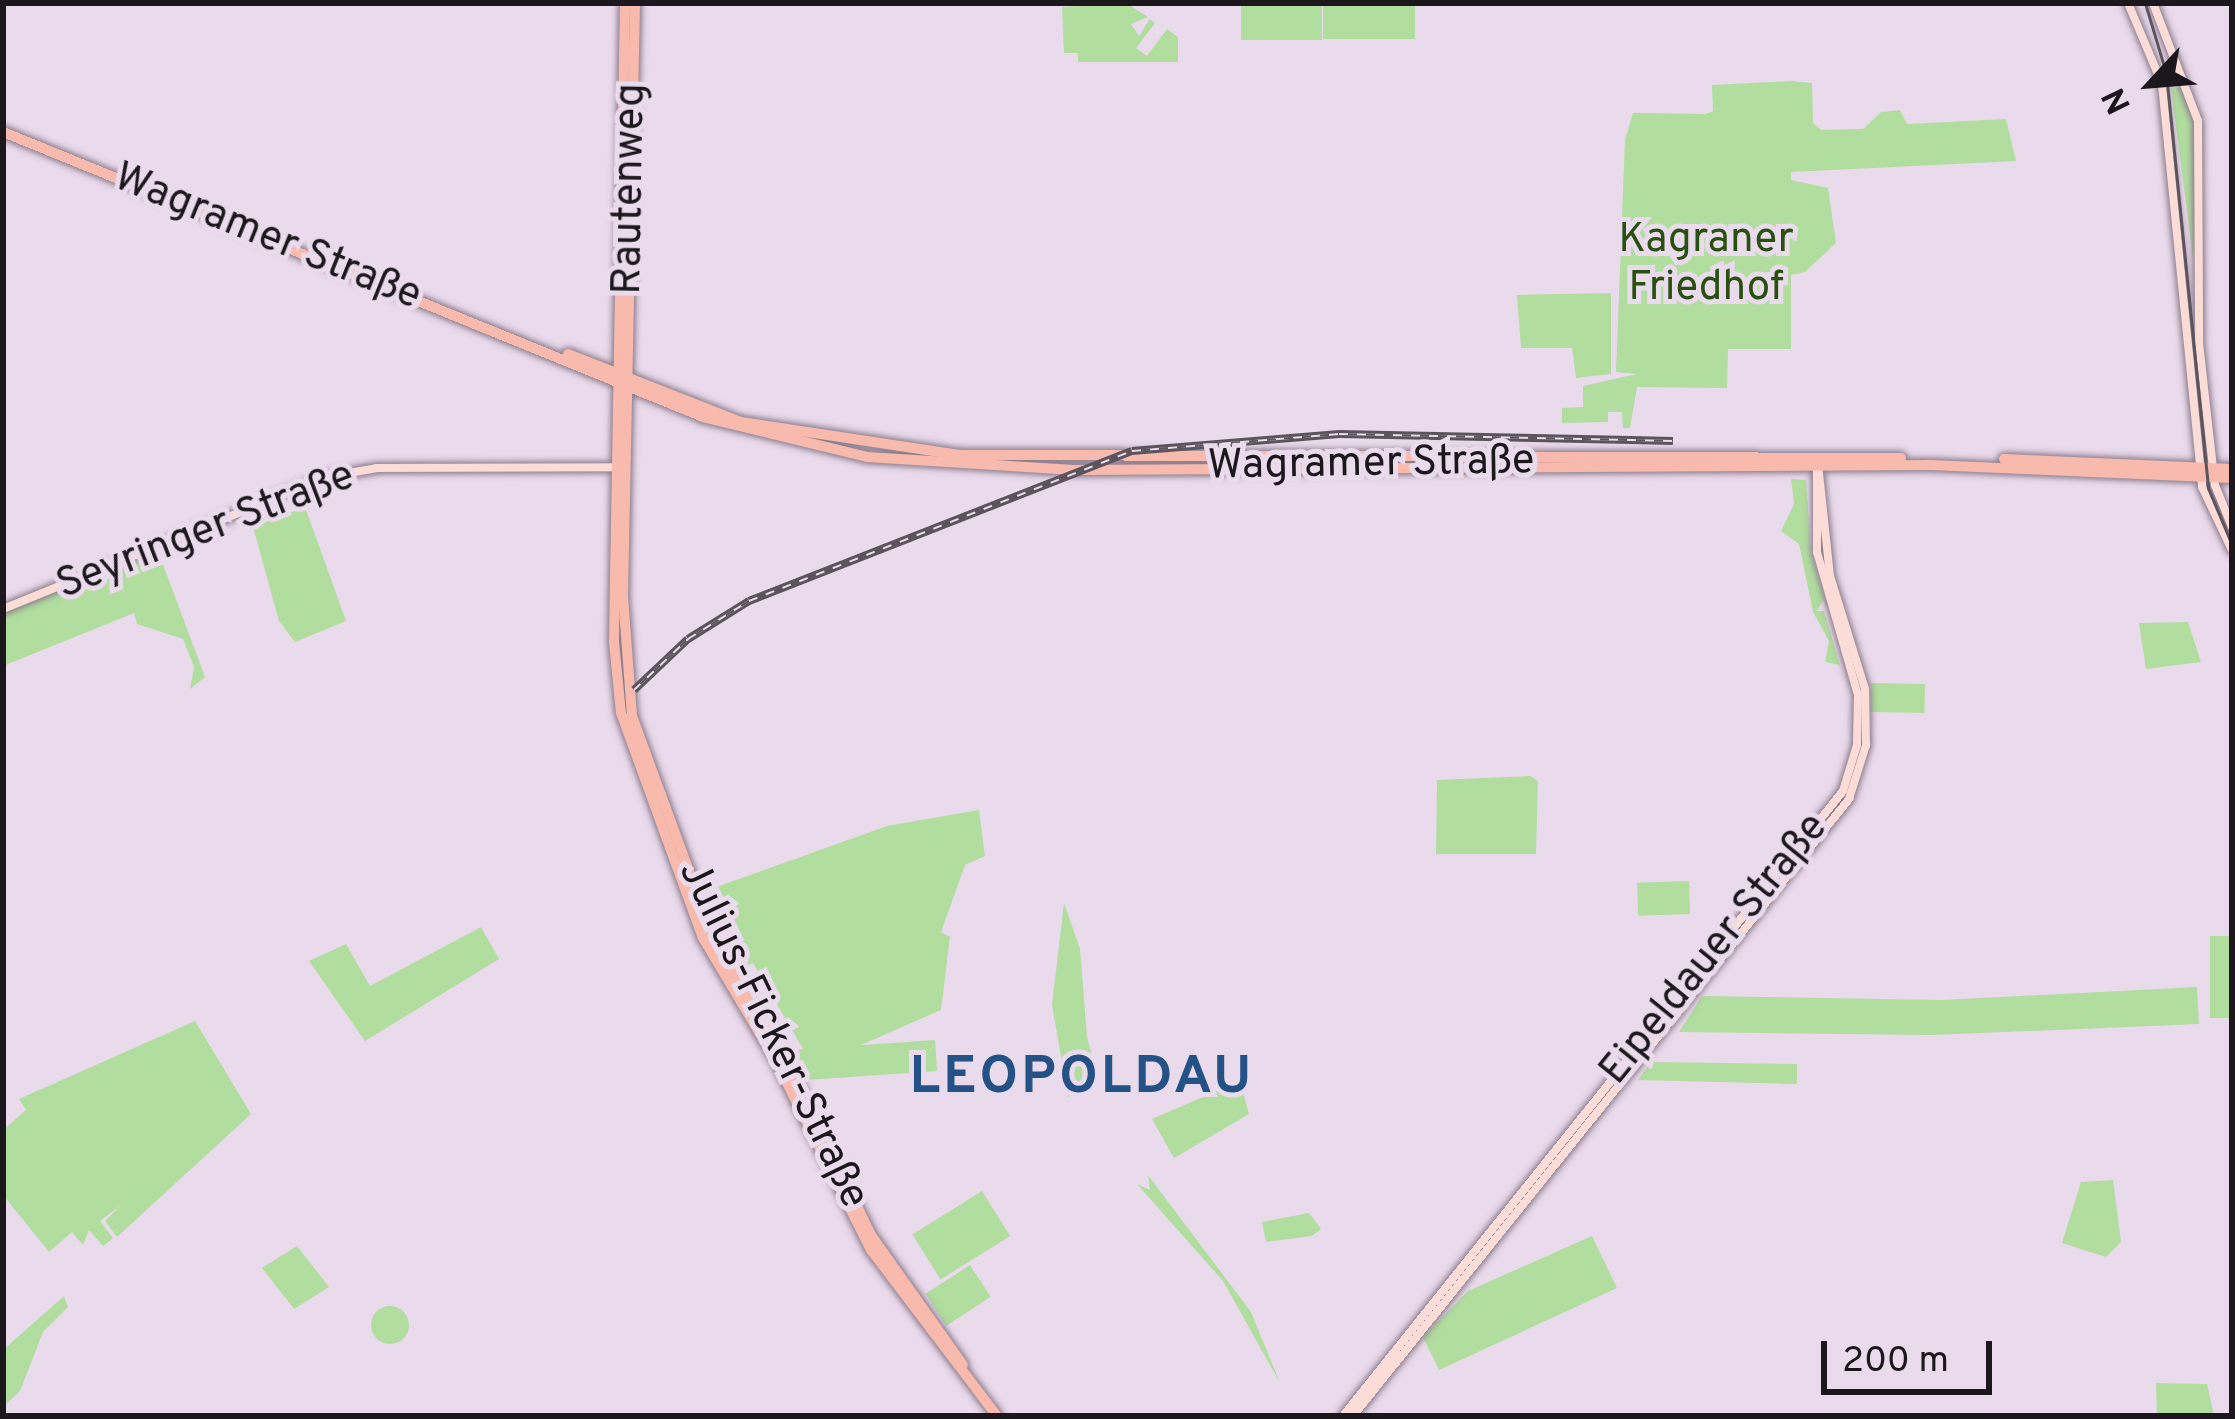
<!DOCTYPE html>
<html>
<head>
<meta charset="utf-8">
<style>
	body { margin:0 }
	#map { position:relative; width:2235px; height:1419px; overflow:hidden; background:#eadbec; font-family:Overpass,sans-serif }
	div>[style] { position:absolute }
	.green>* { inset:0; background:#b1dd9f; transform-origin:0 0 }
	.round { border-radius:50% }
	.roads { filter:drop-shadow(0 0 3px #8b7d8d) drop-shadow(0 0 3px #8b7d8d) }
	.secondary>* { height:8px; margin:-4px; padding:0 4px; transform-origin:4px; border-radius:4px; background:#fbdcd6 }
	.primary>* { height:10px; margin:-5px; padding:0 5px; transform-origin:5px; border-radius:5px; background:#f8baad }
	.tram>* { height:3px; margin:-1.5px; padding:0 1.5px; transform-origin:1.5px; border-radius:1.5px; background:#5c545d }
	.rail>* { height:8px; margin-top:-4px; transform-origin:0; background:repeating-linear-gradient(90deg,#eadbec 0 9px,#5c545d 0 18px); box-sizing:border-box; border-block:3px solid #5c545d }
	span { translate:-50% -50%; white-space:nowrap; text-align:center; line-height:1.15; -webkit-text-stroke:10px #eadbec; paint-order:stroke }
	.street-label { font-size:42px; color:#1c171d }
	.park-label { font-size:42px; color:#28500f }
	.district-label { font-size:54px; color:#245286; font-weight:700; letter-spacing:3px }
	.frame { position:absolute; inset:0; border:6px solid #1c171d; pointer-events:none }
	.north { position:absolute; left:2091px; top:24px; width:120px; height:120px; -webkit-text-stroke:9px #eadbec; paint-order:stroke; rotate:244deg; font-size:33px; font-weight:700; line-height:48px; text-align:center; color:#1c171d }
	.north::after { content:''; display:block; margin:auto; width:42px; height:54px; background:#1c171d; clip-path:polygon(50% 0,100% 100%,50% 72%,0 100%) }
	.scale { position:absolute; left:1821px; top:1341px; width:171px; height:54px; box-sizing:border-box; border:6px solid #1c171d; border-top:0; padding-left:15px; font-size:36px; line-height:42px; white-space:nowrap; color:#1c171d; -webkit-text-stroke:9px #eadbec; paint-order:stroke }
</style>
</head>
<body>
<div id="map">
	<div class="green">
		<div style="clip-path:polygon(1126px 3px,1148px 17px,1131px 24px,1139px 36px,1150px 19px,1155px 23px,1136px 48px,1147px 56px,1167px 29px,1178px 37px,1178px 62px,1078px 62px,1078px 53px,1064px 53px,1062px 7px)"></div>
		<div style="left:1241px;top:3px;width:81px;height:37px"></div>
		<div style="left:1323px;top:3px;width:92px;height:36px"></div>
		<div style="clip-path:polygon(1791px 81px,1812px 83px,1813px 123px,1821px 130px,1863px 129px,1881px 112px,1900px 110px,1907px 124px,2006px 119px,2016px 161px,1791px 172px,1791px 180px,1828px 188px,1836px 243px,1805px 272px,1791px 275px,1791px 349px,1728px 349px,1727px 388px,1637px 387px,1630px 428px,1623px 428px,1622px 412px,1608px 412px,1608px 422px,1562px 423px,1562px 408px,1583px 407px,1583px 386px,1637px 374px,1616px 372px,1625px 140px,1633px 113px,1706px 114px,1713px 111px,1712px 85px)"></div>
		<div style="clip-path:polygon(2171px 87px,2182px 88px,2198px 133px,2193px 258px)"></div>
		<div style="clip-path:polygon(1611px 293px,1611px 374px,1576px 378px,1572px 348px,1521px 348px,1517px 295px)"></div>
		<div style="clip-path:polygon(1791px 479px,1806px 480px,1811px 552px,1828px 608px,1823px 600px,1817px 611px,1824px 611px,1840px 665px,1825px 662px,1829px 641px,1813px 612px,1799px 544px,1781px 531px,1794px 504px)"></div>
		<div style="clip-path:polygon(305px 507px,346px 621px,295px 642px,279px 621px,253px 527px)"></div>
		<div style="clip-path:polygon(158px 551px,205px 677px,190px 689px,194px 667px,183px 639px,137px 624px,134px 613px,3px 666px,3px 613px)"></div>
		<div style="clip-path:polygon(2188px 622px,2201px 662px,2146px 669px,2139px 623px)"></div>
		<div style="left:1871px;top:683px;width:54px;height:29px;rotate:1deg"></div>
		<div style="clip-path:polygon(1530px 776px,1538px 781px,1536px 854px,1436px 854px,1437px 780px)"></div>
		<div style="clip-path:polygon(979px 810px,985px 856px,965px 865px,941px 932px,950px 937px,941px 1010px,813px 1066px,753px 963px,738px 969px,709px 913px,708px 890px,887px 826px)"></div>
		<div style="left:1689px;top:881px;width:33px;height:52px;rotate:88deg"></div>
		<div style="clip-path:polygon(1064px 903px,1080px 949px,1087px 1037px,1099px 1081px,1068px 1097px,1052px 1005px)"></div>
		<div style="clip-path:polygon(481px 927px,499px 959px,365px 1041px,309px 961px,346px 944px,370px 986px)"></div>
		<div style="left:2210px;top:936px;width:22px;height:82px"></div>
		<div style="clip-path:polygon(2197px 987px,2199px 1024px,1932px 1035px,1679px 1032px,1702px 996px,1941px 1000px)"></div>
		<div style="clip-path:polygon(195px 1021px,251px 1114px,117px 1237px,105px 1221px,121px 1205px,100px 1221px,113px 1238px,103px 1246px,89px 1230px,83px 1245px,72px 1232px,49px 1252px,3px 1195px,3px 1130px,26px 1110px,19px 1099px)"></div>
		<div style="left:935px;top:1040px;width:31px;height:137px;rotate:86deg"></div>
		<div style="clip-path:polygon(1651px 1062px,1797px 1064px,1797px 1084px,1638px 1080px)"></div>
		<div style="clip-path:polygon(1240px 1081px,1249px 1114px,1174px 1158px,1152px 1119px)"></div>
		<div style="clip-path:polygon(1148px 1175px,1251px 1312px,1280px 1383px,1223px 1281px,1137px 1184px,1150px 1190px)"></div>
		<div style="clip-path:polygon(2113px 1180px,2121px 1242px,2106px 1257px,2062px 1243px,2081px 1182px)"></div>
		<div style="left:982px;top:1191px;width:53px;height:82px;rotate:58deg"></div>
		<div style="clip-path:polygon(1309px 1213px,1321px 1229px,1312px 1236px,1266px 1242px,1262px 1222px)"></div>
		<div style="clip-path:polygon(1592px 1236px,1617px 1288px,1439px 1370px,1423px 1337px,1468px 1291px)"></div>
		<div style="clip-path:polygon(297px 1246px,329px 1287px,294px 1309px,262px 1268px)"></div>
		<div style="left:970px;top:1265px;width:38px;height:53px;rotate:57deg"></div>
		<div style="clip-path:polygon(64px 1296px,68px 1307px,43px 1332px,20px 1391px,3px 1407px,3px 1350px)"></div>
		<div class="round" style="left:371px;top:1306px;width:38px;height:38px"></div>
		<div style="clip-path:polygon(2156px 1383px,2207px 1384px,2214px 1415px,2157px 1414px)"></div>
	</div>
	<div class="roads">
		<div class="secondary">
			<div style="left:2128px;top:3px;width:88px;rotate:67.2deg"></div>
			<div style="left:2162px;top:84px;width:405px;rotate:84.3deg"></div>
			<div style="left:2202px;top:487px;width:70px;rotate:64.5deg"></div>
			<div style="left:2153px;top:3px;width:126px;rotate:69.1deg"></div>
			<div style="left:2198px;top:121px;width:222px;rotate:89.7deg"></div>
			<div style="left:2199px;top:343px;width:143px;rotate:83.6deg"></div>
			<div style="left:2215px;top:485px;width:45px;rotate:68deg"></div>
			<div style="left:3px;top:609px;width:350px;rotate:-22.2deg"></div>
			<div style="left:327px;top:477px;width:51px;rotate:-10.2deg"></div>
			<div style="left:377px;top:468px;width:243px;rotate:-0.2deg"></div>
			<div style="left:1343px;top:1416px;width:800px;rotate:-51.34deg"></div>
			<div style="left:1843px;top:791px;width:48px;rotate:-73.1deg"></div>
			<div style="left:1857px;top:745px;width:50px;rotate:-88.9deg"></div>
			<div style="left:1858px;top:695px;width:149px;rotate:-106deg"></div>
			<div style="left:1817px;top:552px;width:86px;rotate:-90deg"></div>
			<div style="left:1353px;top:1416px;width:792px;rotate:-51.2deg"></div>
			<div style="left:1849px;top:799px;width:57px;rotate:-72.5deg"></div>
			<div style="left:1866px;top:745px;width:56px;rotate:-91deg"></div>
			<div style="left:1865px;top:689px;width:118px;rotate:-107.2deg"></div>
			<div style="left:1830px;top:576px;width:114px;rotate:-96.1deg"></div>
		</div>
		<div class="primary">
			<div style="left:625px;top:3px;width:639px;rotate:90.99deg"></div>
			<div style="left:614px;top:642px;width:71px;rotate:84.4deg"></div>
			<div style="left:621px;top:713px;width:239px;rotate:70deg"></div>
			<div style="left:703px;top:938px;width:141px;rotate:59.2deg"></div>
			<div style="left:775px;top:1059px;width:214px;rotate:63.3deg"></div>
			<div style="left:871px;top:1250px;width:208px;rotate:52.8deg"></div>
			<div style="left:635px;top:3px;width:593px;rotate:91.16deg"></div>
			<div style="left:623px;top:596px;width:120px;rotate:85.7deg"></div>
			<div style="left:632px;top:716px;width:232px;rotate:69.8deg"></div>
			<div style="left:712px;top:934px;width:155px;rotate:59.8deg"></div>
			<div style="left:790px;top:1068px;width:186px;rotate:64.1deg"></div>
			<div style="left:871px;top:1235px;width:159px;rotate:54.7deg"></div>
			<div style="left:3px;top:132px;width:756px;rotate:22.15deg"></div>
			<div style="left:703px;top:417px;width:169px;rotate:13.7deg"></div>
			<div style="left:867px;top:457px;width:204px;rotate:3.6deg"></div>
			<div style="left:1071px;top:470px;width:860px;rotate:-0.33deg"></div>
			<div style="left:1931px;top:465px;width:301px;rotate:2.5deg"></div>
			<div style="left:568px;top:354px;width:186px;rotate:21.5deg"></div>
			<div style="left:741px;top:422px;width:221px;rotate:8.6deg"></div>
			<div style="left:960px;top:455px;width:941px;rotate:0.18deg"></div>
			<div style="left:2004px;top:459px;width:228px;rotate:2.5deg"></div>
		</div>
	</div>
	<div class="tram">
		<div style="left:2145px;top:3px;width:73px;rotate:73.3deg"></div>
		<div style="left:2166px;top:73px;width:417px;rotate:84.2deg"></div>
		<div style="left:2208px;top:488px;width:62px;rotate:67.2deg"></div>
	</div>
	<div class="rail">
		<div style="left:634px;top:690px;width:74px;rotate:-43.4deg"></div>
		<div style="left:688px;top:639px;width:72px;rotate:-31.9deg"></div>
		<div style="left:749px;top:601px;width:411px;rotate:-21.4deg"></div>
		<div style="left:1132px;top:451px;width:208px;rotate:-4.7deg"></div>
		<div style="left:1339px;top:434px;width:334px;rotate:1.2deg"></div>
	</div>
	<div class="street-label">
		<span style="left:631px;top:189px;rotate:-89deg">Rautenweg</span>
		<span style="left:267px;top:238px;rotate:22deg">Wagramer Straße</span>
		<span style="left:1371px;top:465px;rotate:-1deg">Wagramer Straße</span>
		<span style="left:206px;top:532px;rotate:-21deg">Seyringer Straße</span>
		<span style="left:1715px;top:950px;rotate:-51deg">Eipeldauer Straße</span>
		<span style="left:772px;top:1035px;rotate:64deg">Julius-Ficker-Straße</span>
	</div>
	<div class="park-label">
		<span style="left:1706px;top:265px">Kagraner<br>Friedhof</span>
	</div>
	<div class="district-label">
		<span style="left:1082px;top:1079px">LEOPOLDAU</span>
	</div>
	<div class="frame"></div>
	<div class="north">N</div>
	<div class="scale">200 m</div>
</div>
</body>
</html>
